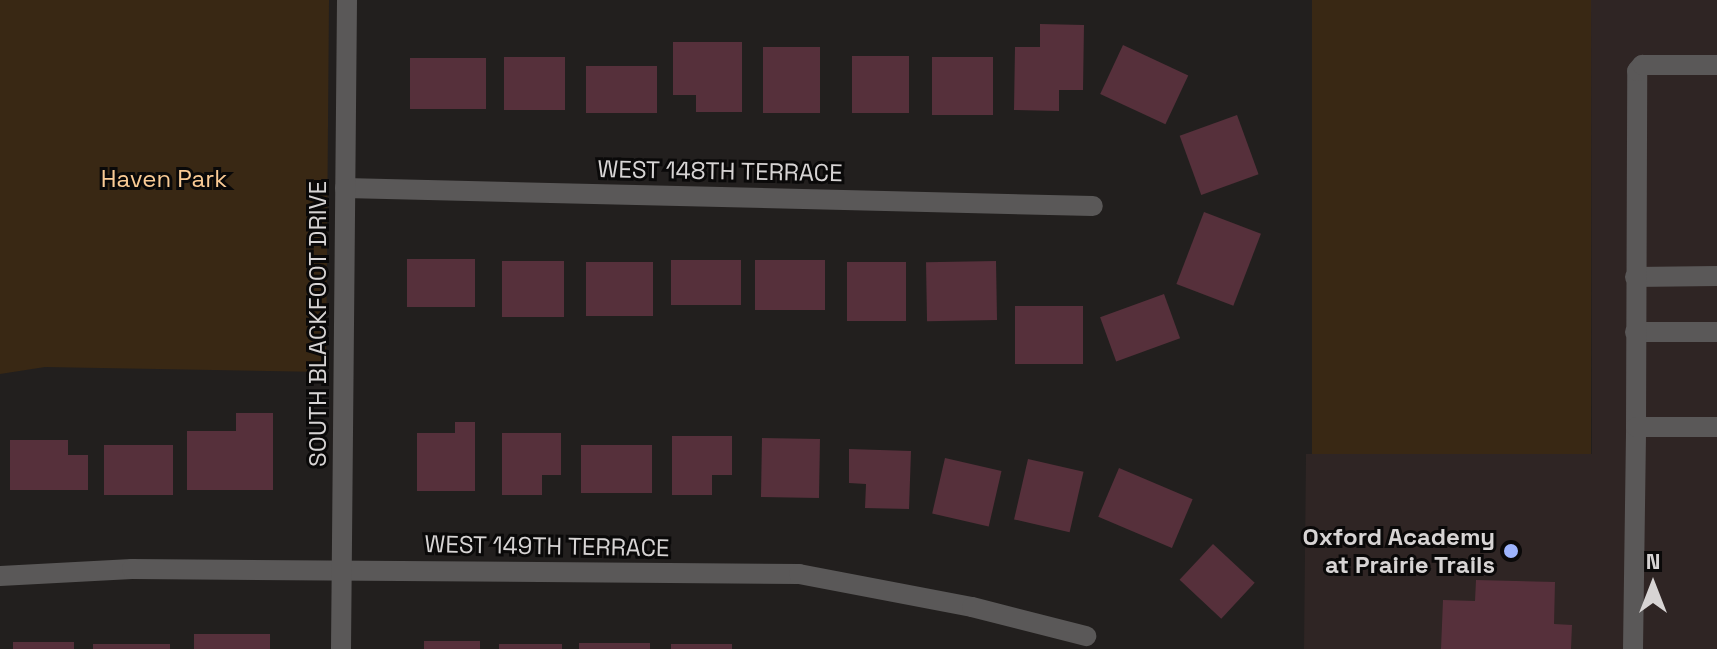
<!DOCTYPE html>
<html>
<head>
<meta charset="utf-8">
<style>
	body { margin:0 }
	#map { position:relative; width:1717px; height:649px; overflow:hidden; background:#221f1e; font-family:"Space Grotesk",sans-serif }
	div>[style] { position:absolute }
	.built>* { inset:0; background:#2f2524 }
	.green>* { inset:0; background:#392814; transform-origin:0 0 }
	.building>* { inset:0; background:#56303b; transform-origin:0 0 }
	.minor>* { height:20px; margin:-10px; padding:0 10px; transform-origin:10px; border-radius:10px; background:#5a5858 }
	.dots>* { width:22px; height:22px; translate:-50% -50%; box-sizing:border-box; border:4px solid #0a0909; border-radius:50% }
	span { translate:-50% -50%; white-space:nowrap; text-align:center; line-height:1.15; -webkit-text-stroke:6px #0a0909; paint-order:stroke }
	.street-label { font-size:24px; color:#d7d4d4 }
	.park-label { font-size:24px; color:#facb95 }
	.poi-label { font-size:24px; color:#d7d4d4; font-weight:700 }
	.right { translate:-100% -50%; text-align:right }
	.north { position:absolute; left:1613px; top:545px; width:80px; height:80px; -webkit-text-stroke:6px #0a0909; paint-order:stroke; rotate:0deg; font-size:22px; font-weight:700; line-height:32px; text-align:center; color:#d7d4d4 }
	.north::after { content:''; display:block; margin:auto; width:28px; height:36px; background:#d7d4d4; clip-path:polygon(50% 0,100% 100%,50% 72%,0 100%) }
</style>
</head>
<body>
<div id="map">
	<div class="built">
		<div style="clip-path:polygon(1591px 0,1717px 0,1717px 649px,1304px 649px,1306px 454px,1592px 454px)"></div>
	</div>
	<div class="green">
		<div style="clip-path:polygon(0 0,329px 0,326px 372px,45px 367px,0 374px)"></div>
		<div style="left:1312px;top:0;width:279px;height:454px"></div>
	</div>
	<div class="building">
		<div style="clip-path:polygon(1040px 24px,1084px 25px,1083px 90px,1059px 90px,1059px 111px,1014px 110px,1015px 47px,1040px 47px)"></div>
		<div style="clip-path:polygon(673px 42px,742px 42px,742px 112px,696px 112px,696px 95px,673px 95px)"></div>
		<div style="left:1123px;top:45px;width:72px;height:54px;rotate:25deg"></div>
		<div style="left:763px;top:47px;width:57px;height:66px"></div>
		<div style="left:852px;top:56px;width:57px;height:57px"></div>
		<div style="left:504px;top:57px;width:61px;height:53px"></div>
		<div style="left:932px;top:57px;width:61px;height:58px"></div>
		<div style="left:410px;top:58px;width:76px;height:51px"></div>
		<div style="left:586px;top:66px;width:71px;height:47px"></div>
		<div style="left:1237px;top:115px;width:63px;height:61px;rotate:70deg"></div>
		<div style="left:1204px;top:212px;width:61px;height:77px;rotate:21deg"></div>
		<div style="left:407px;top:259px;width:68px;height:48px"></div>
		<div style="left:671px;top:260px;width:70px;height:45px"></div>
		<div style="left:755px;top:260px;width:70px;height:50px"></div>
		<div style="left:502px;top:261px;width:62px;height:56px"></div>
		<div style="left:996px;top:261px;width:59px;height:70px;rotate:89deg"></div>
		<div style="left:586px;top:262px;width:67px;height:54px"></div>
		<div style="left:847px;top:262px;width:59px;height:59px"></div>
		<div style="left:1164px;top:294px;width:47px;height:68px;rotate:70deg"></div>
		<div style="left:1015px;top:306px;width:68px;height:58px"></div>
		<div style="clip-path:polygon(236px 413px,273px 413px,273px 490px,187px 490px,187px 431px,236px 431px)"></div>
		<div style="clip-path:polygon(455px 422px,475px 422px,475px 491px,417px 491px,417px 433px,455px 433px)"></div>
		<div style="clip-path:polygon(502px 433px,561px 433px,561px 475px,542px 475px,542px 495px,502px 495px)"></div>
		<div style="clip-path:polygon(672px 436px,732px 436px,732px 475px,712px 475px,712px 495px,672px 495px)"></div>
		<div style="left:762px;top:438px;width:58px;height:59px;rotate:1deg"></div>
		<div style="clip-path:polygon(10px 440px,68px 440px,68px 455px,88px 455px,88px 490px,10px 490px)"></div>
		<div style="left:104px;top:445px;width:69px;height:50px"></div>
		<div style="left:581px;top:445px;width:71px;height:48px"></div>
		<div style="clip-path:polygon(849px 449px,911px 451px,909px 509px,865px 508px,866px 484px,849px 483px)"></div>
		<div style="left:945px;top:458px;width:58px;height:57px;rotate:13deg"></div>
		<div style="left:1028px;top:459px;width:57px;height:62px;rotate:13deg"></div>
		<div style="left:1119px;top:468px;width:80px;height:53px;rotate:23deg"></div>
		<div style="left:1213px;top:544px;width:57px;height:49px;rotate:43deg"></div>
		<div style="clip-path:polygon(1476px 580px,1555px 582px,1554px 624px,1572px 625px,1571px 649px,1441px 649px,1443px 600px,1475px 601px)"></div>
		<div style="left:194px;top:634px;width:76px;height:15px"></div>
		<div style="left:480px;top:641px;width:8px;height:56px;rotate:90deg"></div>
		<div style="left:13px;top:642px;width:61px;height:7px"></div>
		<div style="left:579px;top:643px;width:71px;height:6px"></div>
		<div style="left:93px;top:644px;width:77px;height:5px"></div>
		<div style="left:499px;top:644px;width:63px;height:5px"></div>
		<div style="left:671px;top:644px;width:61px;height:5px"></div>
	</div>
	<div class="minor">
		<div style="left:345px;top:188px;width:748px;rotate:1.38deg"></div>
		<div style="left:1635px;top:277px;width:82px;rotate:-0.7deg"></div>
		<div style="left:1635px;top:332px;width:82px"></div>
		<div style="left:1636px;top:427px;width:356px;rotate:-89.8deg"></div>
		<div style="left:1637px;top:71px;width:8px;rotate:-50deg"></div>
		<div style="left:1642px;top:65px;width:75px"></div>
		<div style="left:0;top:576px;width:132px;rotate:-3deg"></div>
		<div style="left:132px;top:569px;width:667px;rotate:0.43deg"></div>
		<div style="left:799px;top:574px;width:176px;rotate:10.8deg"></div>
		<div style="left:972px;top:607px;width:118px;rotate:14.3deg"></div>
		<div style="left:341px;top:649px;width:649px;rotate:-89.47deg"></div>
		<div style="left:1633px;top:649px;width:222px;rotate:-89.2deg"></div>
		<div style="left:1636px;top:427px;width:81px"></div>
	</div>
	<div class="dots">
		<div style="left:1511px;top:551px;background:#9db4fd"></div>
	</div>
	<div class="street-label">
		<span style="left:720px;top:171px;rotate:1deg">WEST 148TH TERRACE</span>
		<span style="left:318px;top:324px;rotate:-90deg">SOUTH BLACKFOOT DRIVE</span>
		<span style="left:547px;top:546px;rotate:1deg">WEST 149TH TERRACE</span>
	</div>
	<div class="park-label">
		<span style="left:164px;top:179px">Haven Park</span>
	</div>
	<div class="poi-label">
		<span class="right" style="left:1495px;top:551px">Oxford Academy<br>at Prairie Trails</span>
	</div>
	<div class="north">N</div>
</div>
</body>
</html>
